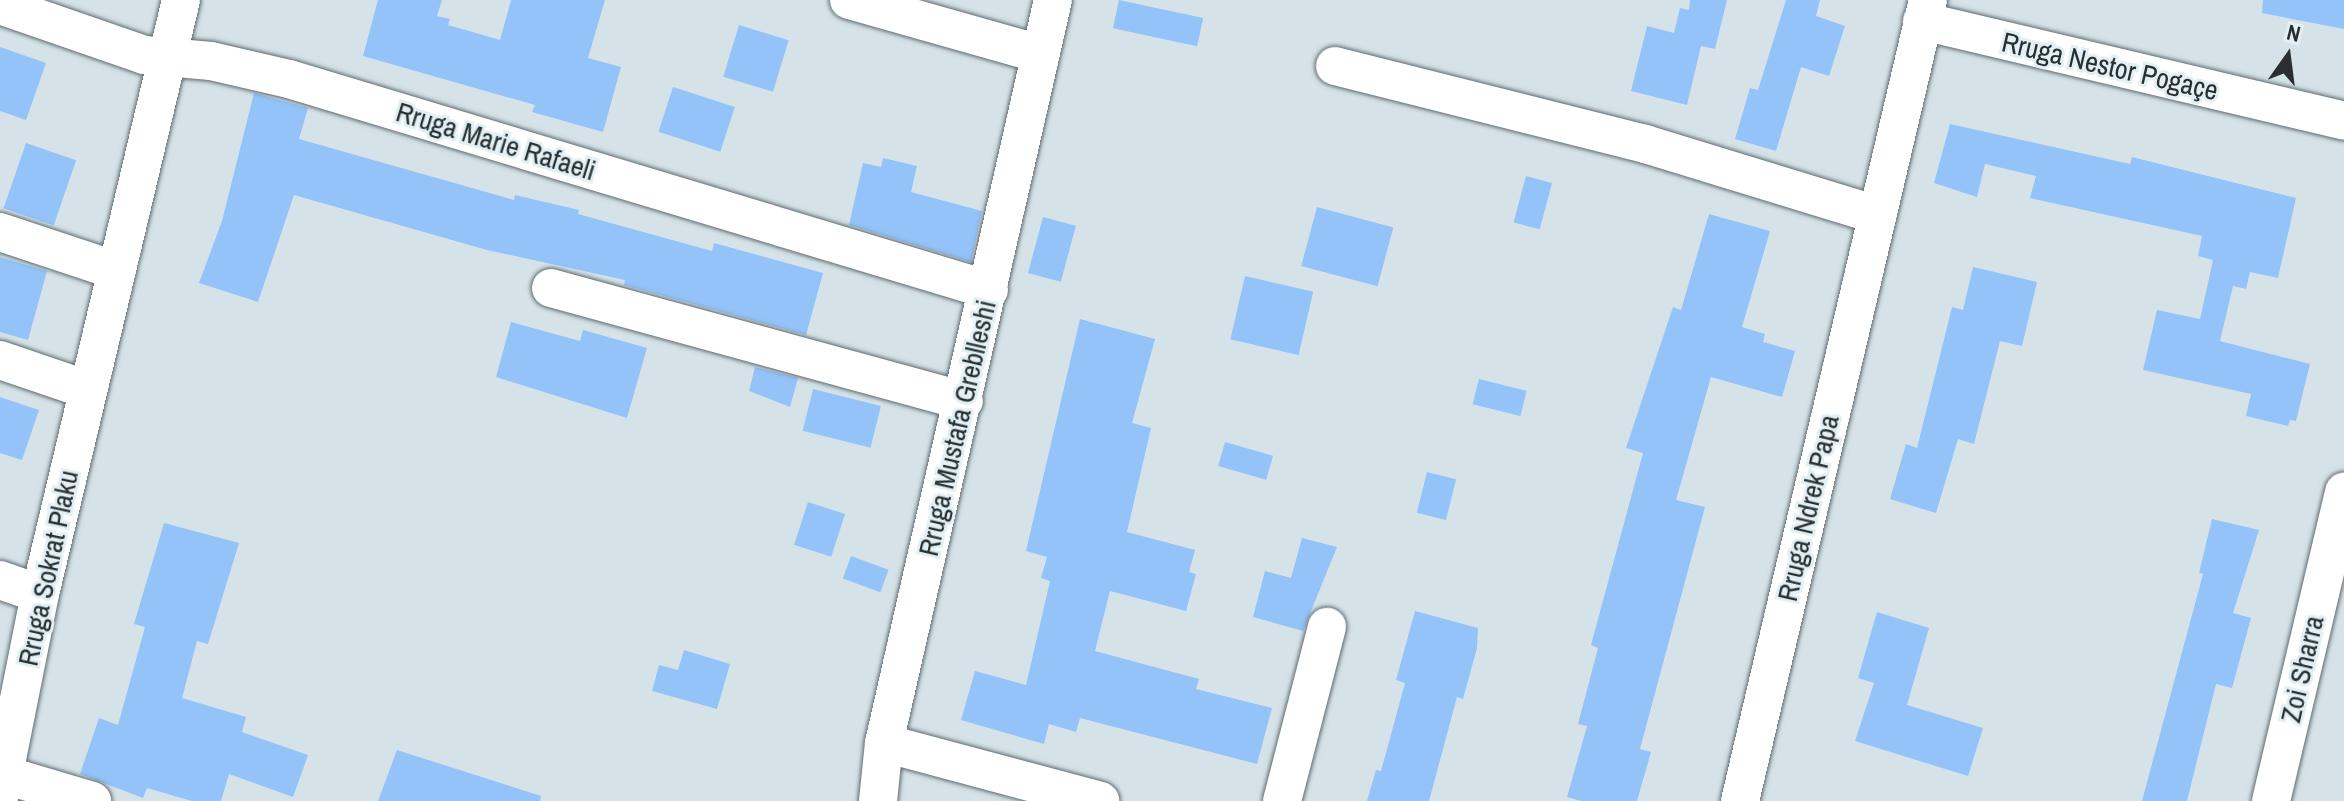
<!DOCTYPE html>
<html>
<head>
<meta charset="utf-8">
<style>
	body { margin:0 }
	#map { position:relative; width:2344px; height:801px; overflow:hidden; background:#d5e3e8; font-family:"Archivo Narrow",sans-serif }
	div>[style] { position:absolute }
	.building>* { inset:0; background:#93c3f9; transform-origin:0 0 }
	.roads { filter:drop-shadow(0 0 2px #5f6b70) drop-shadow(0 0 2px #5f6b70) }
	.minor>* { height:38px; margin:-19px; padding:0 19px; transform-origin:19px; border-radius:19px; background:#fff }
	span { translate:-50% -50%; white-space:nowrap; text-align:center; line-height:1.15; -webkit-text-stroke:6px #e2f0f5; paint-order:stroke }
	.street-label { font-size:28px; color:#292e30 }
	.north { position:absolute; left:2248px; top:16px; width:80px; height:80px; -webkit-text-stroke:6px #e2f0f5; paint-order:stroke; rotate:14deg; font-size:22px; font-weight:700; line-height:32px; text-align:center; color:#292e30 }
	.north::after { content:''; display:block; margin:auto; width:28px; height:36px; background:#292e30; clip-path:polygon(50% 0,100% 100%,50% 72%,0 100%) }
</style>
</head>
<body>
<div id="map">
	<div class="building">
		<div style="clip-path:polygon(378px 0,442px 0,437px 16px,450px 19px,448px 25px,500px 40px,511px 0,605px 0,588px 58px,621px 67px,603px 132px,532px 112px,535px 105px,363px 56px)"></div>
		<div style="left:1119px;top:0;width:86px;height:29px;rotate:12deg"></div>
		<div style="clip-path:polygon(1690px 0,1727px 0,1715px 49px,1701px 46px,1687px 105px,1631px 91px,1647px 26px,1674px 33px,1680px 8px,1689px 10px)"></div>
		<div style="clip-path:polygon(1786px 0,1820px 0,1816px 16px,1845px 26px,1829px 76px,1801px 67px,1776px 151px,1735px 139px,1750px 88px,1758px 90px)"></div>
		<div style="clip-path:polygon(2263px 0,2344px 0,2344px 29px,2262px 13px)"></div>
		<div style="left:739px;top:25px;width:52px;height:54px;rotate:17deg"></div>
		<div style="clip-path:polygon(0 47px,46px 63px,26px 120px,0 111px)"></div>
		<div style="left:673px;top:87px;width:65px;height:47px;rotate:18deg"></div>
		<div style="clip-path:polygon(254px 93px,308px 108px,299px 139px,514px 200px,515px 195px,579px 210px,578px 214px,712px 251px,714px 243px,823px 273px,806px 335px,624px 285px,625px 280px,487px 250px,294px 195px,258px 302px,199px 283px,222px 221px)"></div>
		<div style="clip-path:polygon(1950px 124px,2130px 164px,2132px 157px,2296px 198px,2278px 278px,2250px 272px,2246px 289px,2233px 286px,2220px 341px,2310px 364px,2296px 421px,2290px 420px,2288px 426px,2246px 416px,2251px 394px,2143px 370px,2157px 310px,2200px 319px,2213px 260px,2198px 256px,2202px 236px,2030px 198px,2036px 176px,1985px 164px,1977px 197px,1934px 183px)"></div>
		<div style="left:26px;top:143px;width:53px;height:69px;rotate:19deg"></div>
		<div style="clip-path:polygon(883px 158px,917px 166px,911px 192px,982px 211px,971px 262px,849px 225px,863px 163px,881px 167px)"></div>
		<div style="left:1526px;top:176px;width:27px;height:48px;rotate:15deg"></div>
		<div style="left:1317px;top:207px;width:79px;height:61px;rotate:15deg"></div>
		<div style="clip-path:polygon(1709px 214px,1770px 231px,1742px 327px,1765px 334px,1763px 342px,1795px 351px,1782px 397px,1711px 377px,1676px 500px,1705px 507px,1640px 749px,1651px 752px,1637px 801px,1581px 801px,1567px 797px,1587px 726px,1578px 724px,1598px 648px,1591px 645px,1643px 453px,1626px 448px,1673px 307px,1681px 310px)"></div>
		<div style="left:1043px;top:217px;width:34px;height:58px;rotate:15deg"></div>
		<div style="clip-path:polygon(0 257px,47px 271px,28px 340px,0 332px)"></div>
		<div style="clip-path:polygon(1973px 267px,2037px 282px,2022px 346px,2000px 341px,1974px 444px,1958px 439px,1936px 513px,1890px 499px,1906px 444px,1917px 448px,1952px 307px,1963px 310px)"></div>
		<div style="left:1245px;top:276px;width:70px;height:65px;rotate:13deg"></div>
		<div style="clip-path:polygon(1080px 319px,1155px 339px,1132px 423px,1151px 428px,1127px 532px,1195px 550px,1189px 572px,1196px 574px,1186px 611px,1110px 591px,1095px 651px,1199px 679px,1196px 689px,1272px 708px,1257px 764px,1080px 718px,1076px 732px,1049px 724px,1044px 744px,961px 720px,975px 671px,1026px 685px,1050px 581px,1041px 578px,1047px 557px,1026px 551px)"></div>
		<div style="clip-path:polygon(511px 322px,580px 341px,583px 330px,647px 348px,627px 418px,496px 377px)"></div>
		<div style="clip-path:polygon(755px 367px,798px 378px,790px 407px,749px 391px)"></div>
		<div style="left:1479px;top:379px;width:49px;height:26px;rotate:14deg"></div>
		<div style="left:813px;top:389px;width:70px;height:43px;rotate:14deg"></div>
		<div style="clip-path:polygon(0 397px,39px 410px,22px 460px,0 453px)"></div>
		<div style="left:1225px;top:442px;width:50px;height:25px;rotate:16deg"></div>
		<div style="left:1427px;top:472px;width:30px;height:42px;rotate:14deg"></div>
		<div style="left:808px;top:502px;width:39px;height:45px;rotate:18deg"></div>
		<div style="clip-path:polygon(2212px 519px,2259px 530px,2233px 613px,2251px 618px,2232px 688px,2216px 684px,2187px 801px,2142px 801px,2203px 574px,2199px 573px)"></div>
		<div style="clip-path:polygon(164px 523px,239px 543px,208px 644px,197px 641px,182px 698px,246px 717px,242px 732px,308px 755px,293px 797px,229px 774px,221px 801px,192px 801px,147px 788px,143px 798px,80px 774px,99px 718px,118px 725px,145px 627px,134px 624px)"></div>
		<div style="clip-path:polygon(1302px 538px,1337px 547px,1303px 631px,1253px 617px,1265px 571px,1291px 578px)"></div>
		<div style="left:851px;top:556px;width:40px;height:24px;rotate:20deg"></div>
		<div style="clip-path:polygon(1415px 611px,1478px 628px,1477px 648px,1463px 699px,1457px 697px,1429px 801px,1367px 801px,1376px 770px,1381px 771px,1405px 683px,1396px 680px)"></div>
		<div style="clip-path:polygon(1877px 612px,1929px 628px,1907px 705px,1983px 728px,1968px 776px,1855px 741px,1874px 683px,1858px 678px)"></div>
		<div style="clip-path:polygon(684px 650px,730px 664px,717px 709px,652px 691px,659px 665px,678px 670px)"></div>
		<div style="clip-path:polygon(397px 750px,541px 796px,540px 801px,378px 801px)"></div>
	</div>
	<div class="roads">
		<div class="minor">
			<div style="left:849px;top:0;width:198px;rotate:15.8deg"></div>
			<div style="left:0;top:5px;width:152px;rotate:19.1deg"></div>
			<div style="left:144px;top:55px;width:67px;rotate:5.1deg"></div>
			<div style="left:211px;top:61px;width:80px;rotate:13deg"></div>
			<div style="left:289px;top:79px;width:731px;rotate:16.77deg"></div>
			<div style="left:1922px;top:21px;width:434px;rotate:13.3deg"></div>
			<div style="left:1335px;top:66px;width:320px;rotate:14.1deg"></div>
			<div style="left:1645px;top:144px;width:243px;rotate:17deg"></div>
			<div style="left:0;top:232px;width:123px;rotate:18.4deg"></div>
			<div style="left:551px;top:288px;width:428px;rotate:15.3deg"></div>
			<div style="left:0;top:360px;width:93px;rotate:18.8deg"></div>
			<div style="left:0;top:580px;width:42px;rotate:19.3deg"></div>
			<div style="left:884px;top:743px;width:224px;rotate:15deg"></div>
			<div style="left:5px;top:775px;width:91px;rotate:16.6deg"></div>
			<div style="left:0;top:794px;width:204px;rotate:-78.7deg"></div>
			<div style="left:40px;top:594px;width:611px;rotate:-76.65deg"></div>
			<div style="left:878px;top:801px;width:58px;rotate:-84.1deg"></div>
			<div style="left:884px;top:743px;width:762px;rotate:-77.19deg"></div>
			<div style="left:1282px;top:801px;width:180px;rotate:-75.5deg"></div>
			<div style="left:1740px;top:801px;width:823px;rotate:-76.79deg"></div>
			<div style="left:2271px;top:801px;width:318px;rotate:-76.7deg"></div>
		</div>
	</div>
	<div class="street-label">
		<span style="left:2110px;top:66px;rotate:13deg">Rruga Nestor Pogaçe</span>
		<span style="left:496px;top:141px;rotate:17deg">Rruga Marie Rafaeli</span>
		<span style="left:957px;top:428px;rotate:-77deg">Rruga Mustafa Greblleshi</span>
		<span style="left:1808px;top:508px;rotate:-77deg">Rruga Ndrek Papa</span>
		<span style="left:48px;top:568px;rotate:-78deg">Rruga Sokrat Plaku</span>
		<span style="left:2302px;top:669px;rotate:-77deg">Zoi Sharra</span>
	</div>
	<div class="north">N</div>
</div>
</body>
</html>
